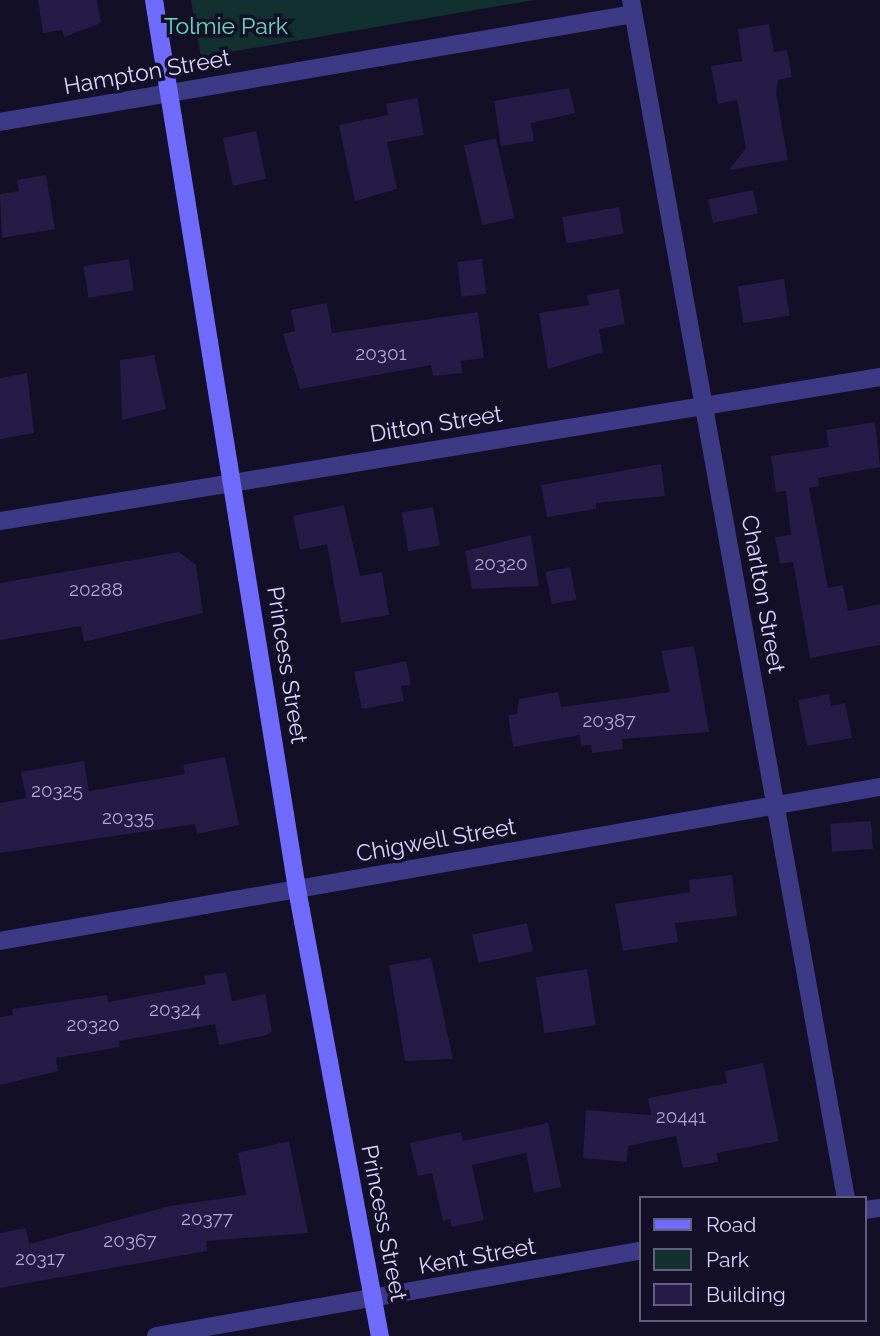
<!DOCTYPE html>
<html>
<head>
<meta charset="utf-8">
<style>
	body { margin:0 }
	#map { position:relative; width:880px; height:1336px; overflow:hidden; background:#130f26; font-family:Raleway,sans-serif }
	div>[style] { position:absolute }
	.green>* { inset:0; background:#12302f }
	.building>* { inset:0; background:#241b47; transform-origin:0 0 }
	.street>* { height:18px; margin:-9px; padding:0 9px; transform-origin:9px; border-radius:9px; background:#3d3a85 }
	.secondary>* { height:18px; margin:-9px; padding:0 9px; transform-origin:9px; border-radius:9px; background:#6f6bff }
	span { translate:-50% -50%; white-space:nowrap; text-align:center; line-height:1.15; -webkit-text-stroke:7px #130f26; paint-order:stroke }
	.number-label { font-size:19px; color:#aca6d1 }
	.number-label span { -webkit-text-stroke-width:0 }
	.park-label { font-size:23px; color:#5fe0c0 }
	.street-label { font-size:23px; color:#d9d4ff }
	.legend { position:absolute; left:639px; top:1196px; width:228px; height:126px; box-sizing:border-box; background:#130f26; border:2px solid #625e7d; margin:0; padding:9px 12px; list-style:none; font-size:21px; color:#d9d4ff }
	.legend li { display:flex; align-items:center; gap:14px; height:35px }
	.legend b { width:35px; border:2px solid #625e7d }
</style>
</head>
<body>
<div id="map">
	<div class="green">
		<div style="clip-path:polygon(191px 0,534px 0,201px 57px)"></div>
	</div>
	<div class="building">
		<div style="clip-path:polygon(38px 0,97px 0,101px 23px,64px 37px,62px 30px,43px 33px)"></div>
		<div style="clip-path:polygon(769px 24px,774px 52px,787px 50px,792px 77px,778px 80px,776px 93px,788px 160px,729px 170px,746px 148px,737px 100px,718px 104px,711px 66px,742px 61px,738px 29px)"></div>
		<div style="clip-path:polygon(569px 88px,575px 113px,531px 123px,534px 141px,501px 146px,494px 101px)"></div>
		<div style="clip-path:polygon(417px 98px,424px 135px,387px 142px,397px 189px,355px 201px,339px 125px,388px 115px,386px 104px)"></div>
		<div style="left:256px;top:131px;width:49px;height:34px;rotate:78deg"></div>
		<div style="left:496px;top:138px;width:82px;height:33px;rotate:77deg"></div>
		<div style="clip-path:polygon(46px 175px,55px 229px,2px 238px,0 194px,19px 191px,17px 180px)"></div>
		<div style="left:753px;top:190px;width:24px;height:46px;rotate:78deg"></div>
		<div style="left:619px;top:207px;width:27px;height:58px;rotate:80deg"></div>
		<div style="left:129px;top:259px;width:32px;height:46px;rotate:81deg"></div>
		<div style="left:482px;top:259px;width:35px;height:25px;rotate:83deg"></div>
		<div style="left:784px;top:279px;width:37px;height:47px;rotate:81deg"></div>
		<div style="clip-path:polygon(619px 289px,625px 324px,599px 329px,603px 352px,548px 369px,539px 313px,589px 305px,587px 295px)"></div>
		<div style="clip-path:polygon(327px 303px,332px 333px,478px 312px,484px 358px,461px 361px,462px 373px,433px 376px,431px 365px,300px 389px,283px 334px,295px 331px,291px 310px)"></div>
		<div style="clip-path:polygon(154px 355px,166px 409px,122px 420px,120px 360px)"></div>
		<div style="clip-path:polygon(27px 373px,34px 433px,0 439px,0 378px)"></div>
		<div style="clip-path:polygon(875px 422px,880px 467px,818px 478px,819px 486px,809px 488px,828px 588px,843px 585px,848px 611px,880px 604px,880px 645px,810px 658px,793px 562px,780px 564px,775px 537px,791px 535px,786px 491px,776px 492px,771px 456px,829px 447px,826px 430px)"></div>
		<div style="clip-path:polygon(661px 464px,665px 496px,596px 503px,596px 509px,547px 517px,541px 485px)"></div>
		<div style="clip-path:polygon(344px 505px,360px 576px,382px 572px,389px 615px,341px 623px,327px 544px,300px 550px,293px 516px)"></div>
		<div style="left:433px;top:507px;width:39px;height:32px;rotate:80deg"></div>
		<div style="clip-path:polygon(531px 535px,539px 586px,472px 589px,465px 551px)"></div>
		<div style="clip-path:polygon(179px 552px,196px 565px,203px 613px,84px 642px,81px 626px,0 640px,0 583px)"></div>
		<div style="left:570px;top:567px;width:33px;height:25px;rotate:79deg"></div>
		<div style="clip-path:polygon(694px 646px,709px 732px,622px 739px,623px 749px,592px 753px,591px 745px,581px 746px,580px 735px,513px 747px,508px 715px,517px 714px,519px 699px,558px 692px,561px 707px,670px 692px,661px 651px)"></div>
		<div style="clip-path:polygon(406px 661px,411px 684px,401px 686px,404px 701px,362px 709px,354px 672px)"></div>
		<div style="clip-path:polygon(829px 694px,831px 706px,845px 703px,852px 738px,807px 746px,798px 700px)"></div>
		<div style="clip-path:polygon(225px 757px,239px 825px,197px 834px,195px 824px,0 853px,0 803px,26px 798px,21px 772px,84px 761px,89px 791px,185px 774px,183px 765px)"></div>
		<div style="left:871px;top:821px;width:28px;height:41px;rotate:86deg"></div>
		<div style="clip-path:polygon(732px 875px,737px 916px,675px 923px,678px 942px,623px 951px,615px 904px,690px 892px,689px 880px)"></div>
		<div style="left:527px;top:923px;width:29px;height:56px;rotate:78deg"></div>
		<div style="clip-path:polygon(431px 958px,453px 1059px,405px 1061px,389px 965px)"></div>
		<div style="left:587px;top:969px;width:57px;height:52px;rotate:81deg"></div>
		<div style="clip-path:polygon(226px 972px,232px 1001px,265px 994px,272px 1031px,267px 1035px,219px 1045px,215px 1024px,119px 1041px,120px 1047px,56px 1058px,58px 1071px,0 1085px,0 1017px,13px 1015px,12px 1009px,107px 995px,108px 1002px,206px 984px,204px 976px)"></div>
		<div style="clip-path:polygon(763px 1063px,779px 1141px,717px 1153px,718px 1162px,683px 1168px,676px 1136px,628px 1146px,627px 1162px,583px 1158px,586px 1110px,651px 1115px,648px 1098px,727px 1083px,725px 1071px)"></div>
		<div style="clip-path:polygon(548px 1123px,561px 1187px,534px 1193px,526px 1153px,472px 1165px,484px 1220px,452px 1227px,450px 1219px,443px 1221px,432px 1173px,418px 1176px,410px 1143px,461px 1132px,463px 1141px)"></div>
		<div style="clip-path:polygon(289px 1141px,308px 1233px,206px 1241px,207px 1251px,0 1288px,0 1233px,26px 1228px,29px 1244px,170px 1206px,246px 1195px,238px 1153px)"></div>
	</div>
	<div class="street">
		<div style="left:631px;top:0;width:1217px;rotate:79.83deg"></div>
		<div style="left:0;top:122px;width:642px;rotate:-9.68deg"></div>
		<div style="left:0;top:521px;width:892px;rotate:-9.29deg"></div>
		<div style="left:0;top:941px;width:893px;rotate:-9.93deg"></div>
		<div style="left:864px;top:1210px;width:16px;rotate:-7deg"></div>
		<div style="left:156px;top:1336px;width:491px;rotate:-10deg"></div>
	</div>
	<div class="secondary">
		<div style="left:154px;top:0;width:900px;rotate:80.86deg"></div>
		<div style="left:297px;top:889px;width:455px;rotate:79.5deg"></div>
	</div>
	<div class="number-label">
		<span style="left:381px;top:354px">20301</span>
		<span style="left:501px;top:564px">20320</span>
		<span style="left:96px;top:590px">20288</span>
		<span style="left:609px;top:721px">20387</span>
		<span style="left:57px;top:791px">20325</span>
		<span style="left:128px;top:818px">20335</span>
		<span style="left:175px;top:1010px">20324</span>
		<span style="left:93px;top:1025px">20320</span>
		<span style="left:681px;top:1117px">20441</span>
		<span style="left:207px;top:1219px">20377</span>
		<span style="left:130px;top:1241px">20367</span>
		<span style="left:40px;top:1259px">20317</span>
	</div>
	<div class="park-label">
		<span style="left:226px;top:26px">Tolmie Park</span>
	</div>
	<div class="street-label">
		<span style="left:147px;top:72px;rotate:-10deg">Hampton Street</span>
		<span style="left:436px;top:424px;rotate:-9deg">Ditton Street</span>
		<span style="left:763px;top:594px;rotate:80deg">Charlton Street</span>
		<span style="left:287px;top:665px;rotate:81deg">Princess Street</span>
		<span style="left:436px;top:840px;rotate:-10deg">Chigwell Street</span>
		<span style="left:384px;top:1223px;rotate:79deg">Princess Street</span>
		<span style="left:477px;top:1256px;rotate:-10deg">Kent Street</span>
	</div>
	<ul class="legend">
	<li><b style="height:9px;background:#6f6bff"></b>Road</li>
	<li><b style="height:19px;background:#12302f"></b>Park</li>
	<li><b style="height:19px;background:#241b47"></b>Building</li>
	</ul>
</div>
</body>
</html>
